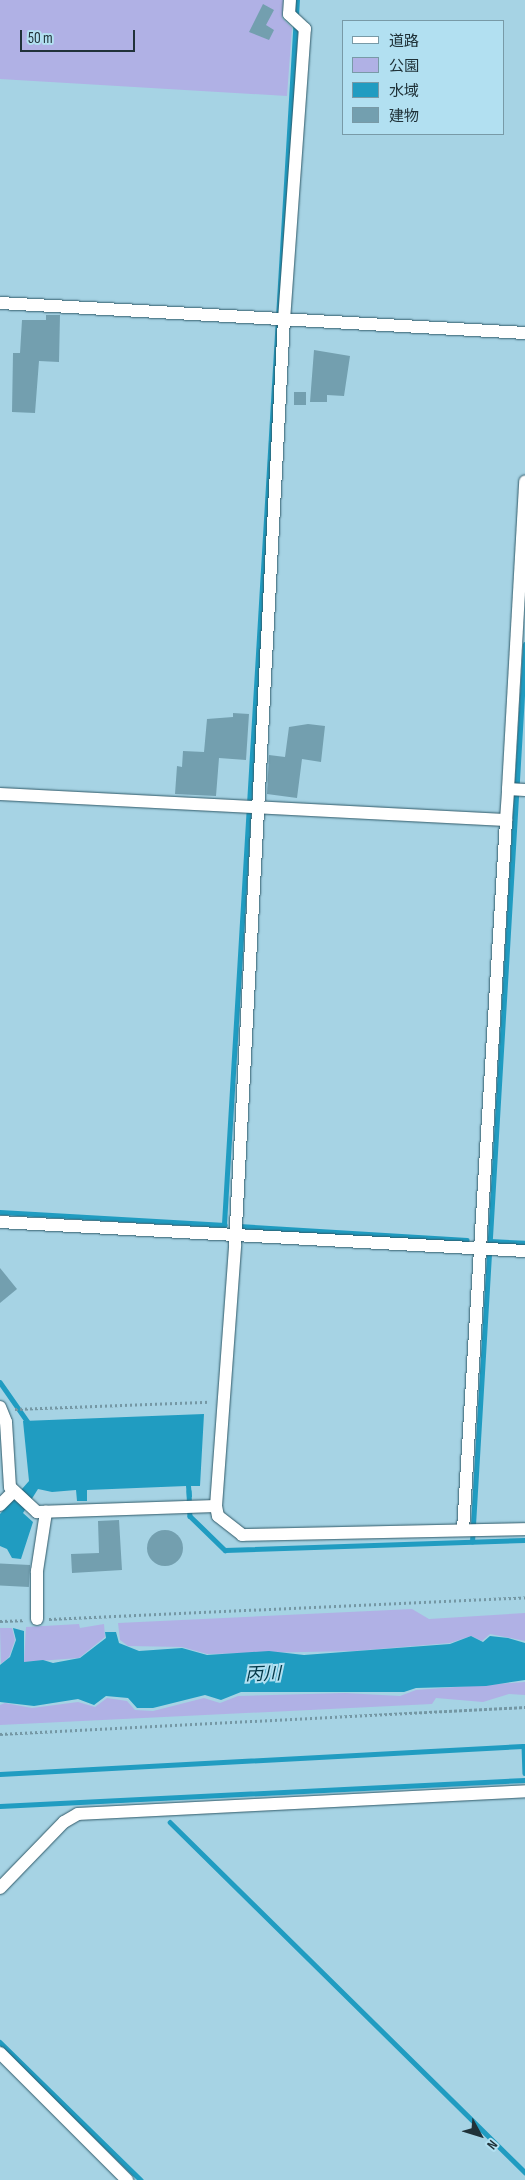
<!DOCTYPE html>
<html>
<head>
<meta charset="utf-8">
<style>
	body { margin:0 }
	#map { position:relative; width:525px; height:2180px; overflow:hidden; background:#a6d3e4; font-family:"Sofia Sans Condensed","Noto Sans JP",sans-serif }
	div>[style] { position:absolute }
	.green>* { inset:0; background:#b0b1e5 }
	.water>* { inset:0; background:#209cc1 }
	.stream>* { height:4.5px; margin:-2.25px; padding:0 2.25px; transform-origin:2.25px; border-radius:2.25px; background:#209cc1 }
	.building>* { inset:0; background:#739faf; transform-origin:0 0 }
	.round { border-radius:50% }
	.path>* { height:2.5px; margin-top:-1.25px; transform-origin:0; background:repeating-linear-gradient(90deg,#7497a4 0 2.5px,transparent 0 5px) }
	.roads { filter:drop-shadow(0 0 1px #2f5968) drop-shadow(0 0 1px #2f5968) }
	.minor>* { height:12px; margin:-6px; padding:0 6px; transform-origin:6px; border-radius:6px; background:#fff }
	span { translate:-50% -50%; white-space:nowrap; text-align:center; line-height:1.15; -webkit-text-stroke:4px #b2e0f1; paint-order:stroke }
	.water-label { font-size:18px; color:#033848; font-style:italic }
	.legend { position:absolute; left:342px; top:20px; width:162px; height:115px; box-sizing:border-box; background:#b2e0f1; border:1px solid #789aa7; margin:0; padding:6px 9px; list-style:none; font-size:15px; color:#203239 }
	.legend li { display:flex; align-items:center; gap:10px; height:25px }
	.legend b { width:25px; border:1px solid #789aa7 }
	.north { position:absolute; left:455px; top:2110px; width:50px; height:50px; -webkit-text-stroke:4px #b2e0f1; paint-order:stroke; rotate:129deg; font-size:14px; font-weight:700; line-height:20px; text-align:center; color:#203239 }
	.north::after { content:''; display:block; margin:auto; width:18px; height:22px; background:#203239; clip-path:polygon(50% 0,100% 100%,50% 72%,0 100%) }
	.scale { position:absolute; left:20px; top:30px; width:115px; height:22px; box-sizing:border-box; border:2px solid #203239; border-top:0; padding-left:6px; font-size:15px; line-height:18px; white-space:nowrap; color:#203239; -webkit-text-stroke:4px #b2e0f1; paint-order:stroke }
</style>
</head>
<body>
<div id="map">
	<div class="green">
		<div style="clip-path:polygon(0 0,283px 0,282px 18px,292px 28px,287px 96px,0 79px)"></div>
		<div style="clip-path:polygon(412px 1609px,429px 1619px,525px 1613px,525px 1641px,490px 1634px,482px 1641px,471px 1636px,450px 1643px,355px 1651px,207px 1654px,182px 1647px,128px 1646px,120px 1640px,118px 1623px)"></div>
		<div style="clip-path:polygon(79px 1624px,80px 1628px,104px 1624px,105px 1637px,79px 1658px,24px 1662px,26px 1627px)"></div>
		<div style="clip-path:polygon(0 1628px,12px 1628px,15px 1640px,9px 1657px,1px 1664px)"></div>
		<div style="clip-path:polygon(525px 1682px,525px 1695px,509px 1694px,483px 1702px,436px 1698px,432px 1704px,0 1725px,0 1705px,5px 1703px,32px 1708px,78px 1702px,95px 1707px,107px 1698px,127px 1701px,135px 1710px,153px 1711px,204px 1698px,220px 1703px,238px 1696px,345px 1693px,400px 1696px,416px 1690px)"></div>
	</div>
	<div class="water">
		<div style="clip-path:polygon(204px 1414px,200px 1486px,191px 1486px,192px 1497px,187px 1498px,186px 1486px,87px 1490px,87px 1501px,77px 1501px,76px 1490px,52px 1492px,38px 1489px,23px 1513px,33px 1522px,21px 1559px,12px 1558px,7px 1549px,0 1546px,0 1514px,29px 1481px,23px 1421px)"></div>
		<div style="clip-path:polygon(13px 1628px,24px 1631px,24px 1662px,43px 1660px,53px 1663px,80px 1658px,106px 1638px,105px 1632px,116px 1632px,119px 1643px,139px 1651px,182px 1648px,207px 1655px,269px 1651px,304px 1655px,450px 1644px,471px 1636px,483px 1642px,490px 1636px,508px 1638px,525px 1643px,525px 1680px,486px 1686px,416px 1688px,404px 1692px,241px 1692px,221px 1700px,205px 1695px,153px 1708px,137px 1708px,128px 1698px,106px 1696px,94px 1705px,78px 1699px,34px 1706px,0 1702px,0 1665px,10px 1657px,16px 1640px)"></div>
	</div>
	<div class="stream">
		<div style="left:0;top:1212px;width:225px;rotate:3.3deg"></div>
		<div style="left:224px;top:1224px;width:1226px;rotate:-86.59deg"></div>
		<div style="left:239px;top:1226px;width:228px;rotate:3.5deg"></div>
		<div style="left:490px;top:1241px;width:35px;rotate:3deg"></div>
		<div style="left:0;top:1382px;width:52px;rotate:55.1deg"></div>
		<div style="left:189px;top:1491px;width:25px;rotate:88deg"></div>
		<div style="left:190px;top:1516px;width:49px;rotate:44.2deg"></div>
		<div style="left:225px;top:1550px;width:300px;rotate:-1.9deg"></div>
		<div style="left:472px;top:1542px;width:899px;rotate:-86.62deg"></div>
		<div style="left:524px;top:1746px;width:27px;rotate:88deg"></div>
		<div style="left:0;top:1774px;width:523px;rotate:-3.07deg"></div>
		<div style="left:0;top:1806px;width:526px;rotate:-2.84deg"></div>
		<div style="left:170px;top:1822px;width:499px;rotate:44.6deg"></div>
		<div style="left:0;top:2042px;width:197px;rotate:44.4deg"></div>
	</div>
	<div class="building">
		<div style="clip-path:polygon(263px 4px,274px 10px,266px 25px,274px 30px,269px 40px,249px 32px)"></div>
		<div style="clip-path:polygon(46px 315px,60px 315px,59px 362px,39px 361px,35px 413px,12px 412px,13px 353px,20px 353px,22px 320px,46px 320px)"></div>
		<div style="clip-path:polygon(314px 350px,350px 356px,344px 396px,327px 395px,327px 402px,310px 402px)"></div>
		<div style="left:294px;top:392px;width:12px;height:13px"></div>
		<div style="clip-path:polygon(233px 713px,249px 714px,246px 760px,219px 758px,216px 796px,175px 794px,177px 766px,182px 767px,183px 751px,204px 752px,207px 719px,233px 717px)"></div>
		<div style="clip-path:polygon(308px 724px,325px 726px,321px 762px,302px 759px,297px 798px,267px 794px,269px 755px,285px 757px,289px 727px)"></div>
		<div style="clip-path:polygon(0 1268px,17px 1289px,0 1303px)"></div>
		<div style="clip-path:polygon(119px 1520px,122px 1570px,72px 1573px,71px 1554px,99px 1553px,98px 1521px)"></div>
		<div class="round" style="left:147px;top:1530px;width:36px;height:36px"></div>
		<div style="left:30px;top:1565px;width:22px;height:30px;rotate:93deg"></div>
	</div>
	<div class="path">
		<div style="left:15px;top:1409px;width:195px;rotate:-2.1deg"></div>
		<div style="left:49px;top:1619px;width:477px;rotate:-2.6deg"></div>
		<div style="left:0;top:1621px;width:23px;rotate:-2deg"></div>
		<div style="left:0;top:1734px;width:526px;rotate:-2.94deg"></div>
	</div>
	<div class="roads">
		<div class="minor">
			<div style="left:0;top:303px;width:526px;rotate:3.27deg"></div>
			<div style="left:508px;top:789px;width:308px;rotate:-86.8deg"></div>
			<div style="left:0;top:794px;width:507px;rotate:2.94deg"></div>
			<div style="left:506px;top:820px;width:31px;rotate:-86deg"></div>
			<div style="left:508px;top:789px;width:17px;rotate:3deg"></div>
			<div style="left:0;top:1222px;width:526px;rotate:3.16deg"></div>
			<div style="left:0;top:1407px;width:16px;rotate:68deg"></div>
			<div style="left:6px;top:1422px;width:65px;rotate:86.5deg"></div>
			<div style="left:10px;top:1487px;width:37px;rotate:43deg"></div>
			<div style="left:37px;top:1512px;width:179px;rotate:-1.9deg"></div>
			<div style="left:216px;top:1506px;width:262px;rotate:-85.8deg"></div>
			<div style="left:235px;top:1245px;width:926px;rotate:-86.97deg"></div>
			<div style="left:284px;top:320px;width:292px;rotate:-85.9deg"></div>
			<div style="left:305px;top:29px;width:22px;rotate:-137deg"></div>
			<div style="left:289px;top:14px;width:14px;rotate:-86deg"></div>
			<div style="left:0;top:1505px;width:18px;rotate:-45deg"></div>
			<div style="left:216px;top:1506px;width:10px;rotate:79deg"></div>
			<div style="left:218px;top:1516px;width:31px;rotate:38deg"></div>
			<div style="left:242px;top:1535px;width:283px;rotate:-1.2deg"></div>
			<div style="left:463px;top:1530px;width:711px;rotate:-86.53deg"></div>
			<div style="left:37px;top:1619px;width:48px;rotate:-90deg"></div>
			<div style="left:37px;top:1571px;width:60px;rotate:-81.3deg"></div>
			<div style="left:0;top:1888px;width:92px;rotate:-45.9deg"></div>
			<div style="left:64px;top:1822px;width:16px;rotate:-30deg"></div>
			<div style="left:78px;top:1814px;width:448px;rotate:-2.9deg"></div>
			<div style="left:0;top:2053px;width:180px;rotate:45deg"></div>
		</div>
	</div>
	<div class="water-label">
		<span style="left:263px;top:1675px;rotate:-2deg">丙川</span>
	</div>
	<ul class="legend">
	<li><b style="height:6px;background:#fff"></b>道路</li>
	<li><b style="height:14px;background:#b0b1e5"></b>公園</li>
	<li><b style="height:14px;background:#209cc1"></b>水域</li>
	<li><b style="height:14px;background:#739faf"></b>建物</li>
	</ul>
	<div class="north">N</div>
	<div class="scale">50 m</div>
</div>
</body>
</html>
